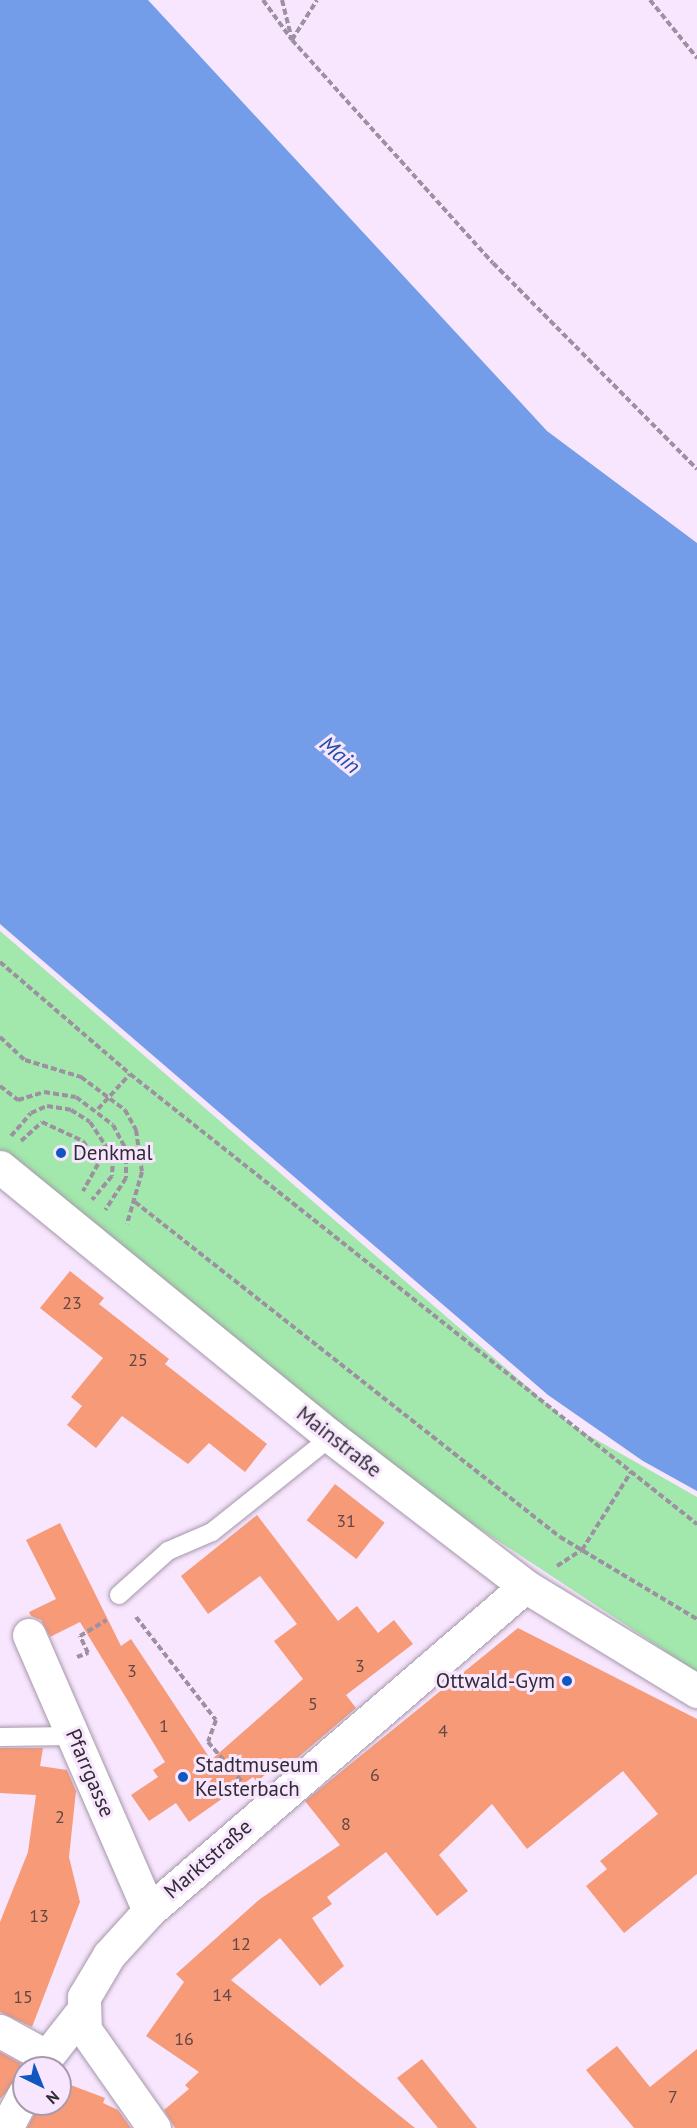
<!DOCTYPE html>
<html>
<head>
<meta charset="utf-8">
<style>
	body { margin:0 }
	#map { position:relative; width:697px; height:2128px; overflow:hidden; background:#f7e6fd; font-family:"PT Sans",sans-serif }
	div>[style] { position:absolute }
	.green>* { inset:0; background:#a2e7ab }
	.water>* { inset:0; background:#739ce9 }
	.building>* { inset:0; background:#f79a78; transform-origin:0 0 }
	.path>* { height:4px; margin-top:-2px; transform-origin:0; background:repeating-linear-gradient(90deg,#9c90a1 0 6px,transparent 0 9px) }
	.roads { filter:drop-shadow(0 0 2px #a697ab) drop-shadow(0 0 2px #a697ab) }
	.service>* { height:18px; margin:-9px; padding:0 9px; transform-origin:9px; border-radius:9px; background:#fff }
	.minor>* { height:33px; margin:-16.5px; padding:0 16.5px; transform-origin:16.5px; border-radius:16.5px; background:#fff }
	.tertiary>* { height:33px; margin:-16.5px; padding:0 16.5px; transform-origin:16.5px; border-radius:16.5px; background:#fff }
	.dots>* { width:16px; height:16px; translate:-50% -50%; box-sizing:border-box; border:3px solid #f7e6fd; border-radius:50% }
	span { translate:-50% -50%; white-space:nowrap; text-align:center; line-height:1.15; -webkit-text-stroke:6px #f7e6fd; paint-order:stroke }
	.number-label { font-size:18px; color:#624745 }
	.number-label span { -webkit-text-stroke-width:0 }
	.poi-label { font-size:21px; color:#312b34 }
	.left { translate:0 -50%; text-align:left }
	.right { translate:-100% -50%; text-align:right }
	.street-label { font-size:21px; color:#312b34 }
	.water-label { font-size:22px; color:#204ea7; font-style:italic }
	.north { position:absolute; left:12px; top:2056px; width:60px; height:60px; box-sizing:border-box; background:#f7e6fd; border:2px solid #a89bad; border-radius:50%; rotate:137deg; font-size:16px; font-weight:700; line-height:24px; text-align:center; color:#312b34 }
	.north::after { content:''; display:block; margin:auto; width:21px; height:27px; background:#1257c1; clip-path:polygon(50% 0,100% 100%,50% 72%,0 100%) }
</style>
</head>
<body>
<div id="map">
	<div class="green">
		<div style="clip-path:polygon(0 931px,574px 1427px,697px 1497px,697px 1672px,330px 1430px,0 1160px)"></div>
	</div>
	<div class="water">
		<div style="clip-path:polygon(0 0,148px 0,547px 431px,697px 543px,697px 1491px,643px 1461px,548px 1395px,0 924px)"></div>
	</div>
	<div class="building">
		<div style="clip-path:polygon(70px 1271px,104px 1298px,99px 1304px,169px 1359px,165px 1364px,267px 1444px,245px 1472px,209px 1443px,188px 1464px,122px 1416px,96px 1448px,67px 1425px,82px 1406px,71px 1397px,103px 1358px,40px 1308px)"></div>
		<div style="left:335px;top:1484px;width:63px;height:46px;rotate:38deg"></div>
		<div style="clip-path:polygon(257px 1515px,338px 1621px,357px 1606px,378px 1633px,394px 1620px,413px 1644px,346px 1695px,356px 1708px,282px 1771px,277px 1764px,257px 1782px,253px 1777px,189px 1822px,176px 1803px,149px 1821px,131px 1795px,158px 1777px,153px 1770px,165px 1762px,80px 1622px,50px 1637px,41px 1620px,31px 1616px,29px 1612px,56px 1599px,26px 1540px,60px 1523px,121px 1646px,131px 1639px,211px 1760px,303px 1679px,274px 1641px,297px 1624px,260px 1576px,208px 1614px,181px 1576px)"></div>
		<div style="clip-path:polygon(518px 1628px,697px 1719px,697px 1874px,624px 1933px,586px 1886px,607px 1869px,600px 1861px,658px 1814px,623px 1771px,527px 1849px,492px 1804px,439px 1855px,468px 1891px,437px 1916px,386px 1852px,327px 1897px,332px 1904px,312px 1918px,344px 1966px,320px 1986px,280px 1938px,231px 1980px,415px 2128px,175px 2128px,164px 2110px,189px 2089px,185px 2085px,199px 2072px,146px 2036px,184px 1982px,176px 1974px,260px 1899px,340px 1845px,305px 1801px)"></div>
		<div style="clip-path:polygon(0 1748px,43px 1748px,40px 1766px,67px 1770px,76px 1791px,69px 1857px,80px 1902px,32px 2027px,0 2012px,0 1922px,28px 1852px,36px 1795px,0 1793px)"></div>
		<div style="clip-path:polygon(617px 2046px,650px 2087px,697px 2049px,697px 2128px,634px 2128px,586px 2070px)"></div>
		<div style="clip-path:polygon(0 2052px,20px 2063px,21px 2076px,0 2099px)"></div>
		<div style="clip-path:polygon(422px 2059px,477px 2128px,438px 2128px,397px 2078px)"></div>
		<div style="clip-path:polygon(60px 2081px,105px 2098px,103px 2103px,118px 2110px,131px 2128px,27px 2128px,40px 2104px,60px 2104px)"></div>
	</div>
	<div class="path">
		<div style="left:263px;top:0;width:49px;rotate:54.1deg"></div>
		<div style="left:292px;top:40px;width:300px;rotate:48deg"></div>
		<div style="left:493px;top:263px;width:290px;rotate:45.3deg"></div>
		<div style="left:282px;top:0;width:41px;rotate:76deg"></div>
		<div style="left:292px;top:40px;width:47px;rotate:-58deg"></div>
		<div style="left:650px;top:0;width:75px;rotate:51deg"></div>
		<div style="left:0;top:962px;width:172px;rotate:40.7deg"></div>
		<div style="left:130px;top:1074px;width:724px;rotate:38.44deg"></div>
		<div style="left:0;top:1037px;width:34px;rotate:43deg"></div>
		<div style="left:25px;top:1060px;width:59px;rotate:16.9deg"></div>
		<div style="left:81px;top:1077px;width:55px;rotate:36.9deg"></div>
		<div style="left:125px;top:1110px;width:23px;rotate:61deg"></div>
		<div style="left:136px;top:1130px;width:42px;rotate:81.9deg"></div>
		<div style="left:142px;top:1172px;width:54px;rotate:106.1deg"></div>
		<div style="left:0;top:1086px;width:23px;rotate:38deg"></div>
		<div style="left:18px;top:1100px;width:27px;rotate:-17deg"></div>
		<div style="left:44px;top:1092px;width:32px;rotate:9deg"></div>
		<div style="left:76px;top:1097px;width:46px;rotate:37.1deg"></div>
		<div style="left:113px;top:1125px;width:27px;rotate:62deg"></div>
		<div style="left:126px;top:1149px;width:29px;rotate:90deg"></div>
		<div style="left:126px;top:1178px;width:38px;rotate:123deg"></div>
		<div style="left:98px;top:1109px;width:47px;rotate:-47.6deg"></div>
		<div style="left:11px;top:1136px;width:30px;rotate:-49deg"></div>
		<div style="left:31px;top:1113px;width:17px;rotate:-24deg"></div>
		<div style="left:47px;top:1106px;width:24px;rotate:9deg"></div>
		<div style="left:71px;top:1110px;width:22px;rotate:32deg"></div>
		<div style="left:90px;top:1122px;width:42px;rotate:56.7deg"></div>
		<div style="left:113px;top:1157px;width:19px;rotate:93deg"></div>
		<div style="left:112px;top:1176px;width:31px;rotate:130deg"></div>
		<div style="left:21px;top:1141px;width:28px;rotate:-42deg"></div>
		<div style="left:42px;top:1122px;width:45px;rotate:24.9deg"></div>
		<div style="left:83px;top:1141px;width:27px;rotate:57deg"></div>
		<div style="left:98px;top:1164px;width:31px;rotate:119deg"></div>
		<div style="left:135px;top:1202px;width:541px;rotate:38.25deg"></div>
		<div style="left:560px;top:1537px;width:160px;rotate:30.9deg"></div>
		<div style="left:557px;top:1566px;width:30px;rotate:-33deg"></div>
		<div style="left:582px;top:1550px;width:92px;rotate:-57.9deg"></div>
		<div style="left:136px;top:1617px;width:130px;rotate:52.2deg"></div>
		<div style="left:216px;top:1720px;width:23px;rotate:110deg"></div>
		<div style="left:208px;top:1742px;width:54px;rotate:49.5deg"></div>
		<div style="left:77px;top:1657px;width:12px;rotate:-20deg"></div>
		<div style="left:88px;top:1653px;width:19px;rotate:-115deg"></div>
		<div style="left:80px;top:1636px;width:31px;rotate:-31deg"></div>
	</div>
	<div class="roads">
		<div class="service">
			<div style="left:119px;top:1595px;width:66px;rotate:-41.9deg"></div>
			<div style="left:168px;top:1551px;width:48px;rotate:-23.4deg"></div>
			<div style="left:212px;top:1532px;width:152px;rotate:-38.6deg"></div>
			<div style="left:0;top:1737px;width:74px;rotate:-0.8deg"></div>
		</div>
		<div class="minor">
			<div style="left:29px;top:1635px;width:301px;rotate:66.5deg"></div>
			<div style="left:0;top:2031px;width:50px;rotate:28.6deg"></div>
			<div style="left:38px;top:2068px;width:70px;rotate:-52deg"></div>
			<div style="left:6px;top:2128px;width:38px;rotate:-62deg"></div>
			<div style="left:154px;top:2128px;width:120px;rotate:-125.1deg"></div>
			<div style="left:85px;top:2030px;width:33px;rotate:-92deg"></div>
			<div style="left:84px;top:1997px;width:49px;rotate:-59.2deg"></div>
			<div style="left:109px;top:1955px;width:59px;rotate:-47.7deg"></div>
			<div style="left:149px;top:1911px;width:497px;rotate:-40.8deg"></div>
		</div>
		<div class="tertiary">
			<div style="left:0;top:1167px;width:427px;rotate:39.2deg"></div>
			<div style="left:331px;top:1437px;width:245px;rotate:37.5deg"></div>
			<div style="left:525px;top:1586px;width:202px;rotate:31.4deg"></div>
		</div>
	</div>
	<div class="dots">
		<div style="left:61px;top:1153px;background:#1257c1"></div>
		<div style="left:567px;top:1681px;background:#1257c1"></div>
		<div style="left:183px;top:1777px;background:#1257c1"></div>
	</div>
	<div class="number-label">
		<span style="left:72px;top:1303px">23</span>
		<span style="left:138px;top:1360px">25</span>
		<span style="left:346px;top:1521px">31</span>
		<span style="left:360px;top:1666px">3</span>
		<span style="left:132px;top:1671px">3</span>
		<span style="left:313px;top:1704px">5</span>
		<span style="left:164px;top:1726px">1</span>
		<span style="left:443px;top:1731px">4</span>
		<span style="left:375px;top:1775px">6</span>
		<span style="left:60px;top:1817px">2</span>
		<span style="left:346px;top:1824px">8</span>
		<span style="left:39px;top:1916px">13</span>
		<span style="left:241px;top:1944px">12</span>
		<span style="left:222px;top:1995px">14</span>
		<span style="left:23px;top:1997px">15</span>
		<span style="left:184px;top:2039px">16</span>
		<span style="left:673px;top:2097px">7</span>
	</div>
	<div class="poi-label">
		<span class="left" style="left:73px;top:1153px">Denkmal</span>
		<span class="right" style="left:555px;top:1681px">Ottwald-Gym</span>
		<span class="left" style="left:195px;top:1777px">Stadtmuseum<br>Kelsterbach</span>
	</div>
	<div class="street-label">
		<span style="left:339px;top:1442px;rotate:38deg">Mainstraße</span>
		<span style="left:90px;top:1773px;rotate:67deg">Pfarrgasse</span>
		<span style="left:208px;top:1859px;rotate:-41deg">Marktstraße</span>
	</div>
	<div class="water-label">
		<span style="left:340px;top:755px;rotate:40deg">Main</span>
	</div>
	<div class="north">N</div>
</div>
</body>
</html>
